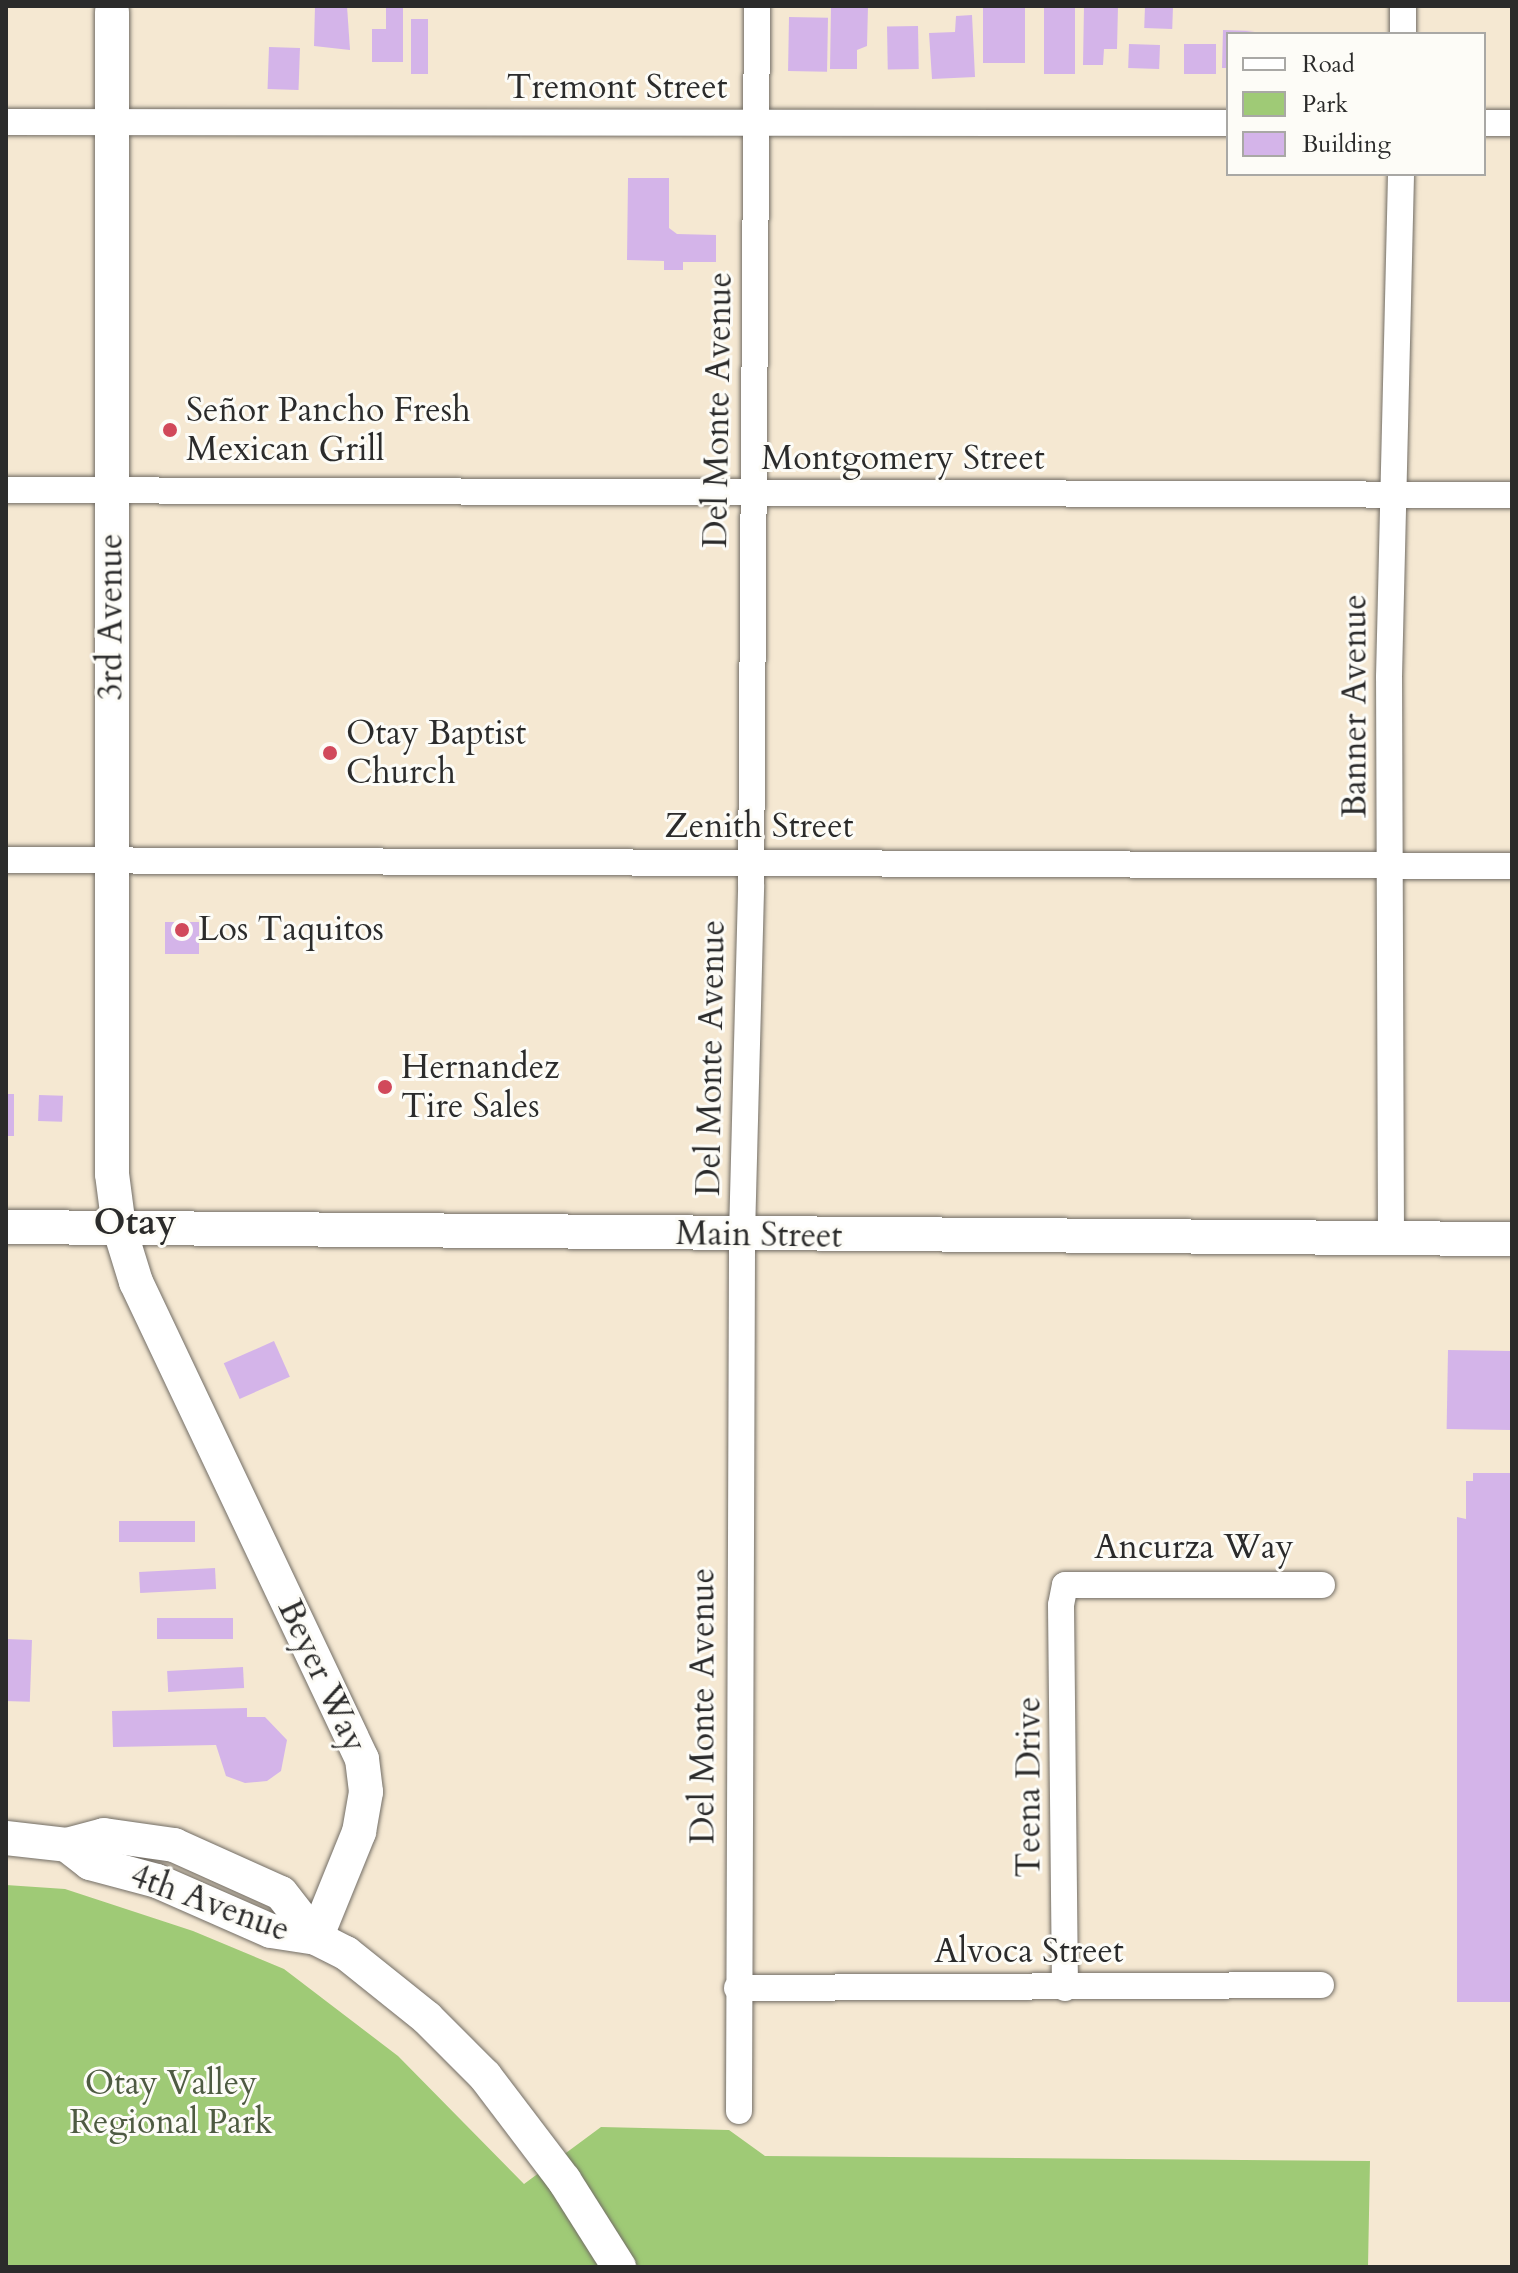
<!DOCTYPE html>
<html>
<head>
<meta charset="utf-8">
<style>
	body { margin:0 }
	#map { position:relative; width:1518px; height:2273px; overflow:hidden; background:#f5e8d2; font-family:Cardo,serif }
	div>[style] { position:absolute }
	.green>* { inset:0; background:#9fca76 }
	.building>* { inset:0; background:#d4b4e9; transform-origin:0 0 }
	.roads { filter:drop-shadow(0 0 2px #726d65) drop-shadow(0 0 2px #726d65) }
	.minor>* { height:26px; margin:-13px; padding:0 13px; transform-origin:13px; border-radius:13px; background:#fff }
	.major>* { height:34px; margin:-17px; padding:0 17px; transform-origin:17px; border-radius:17px; background:#fff }
	.dots>* { width:22px; height:22px; translate:-50% -50%; box-sizing:border-box; border:4px solid #fdfcf7; border-radius:50% }
	span { translate:-50% -50%; white-space:nowrap; text-align:center; line-height:1.15; -webkit-text-stroke:6px #fdfcf7; paint-order:stroke }
	.street-label { font-size:34px; color:#2b2b2b }
	.poi-label { font-size:34px; color:#2b2b2b }
	.left { translate:0 -50%; text-align:left }
	.park-label { font-size:34px; color:#4e5b42 }
	.neighbourhood-label { font-size:36px; color:#2b2b2b; font-weight:700 }
	.frame { position:absolute; inset:0; border:8px solid #2b2b2b; pointer-events:none }
	.legend { position:absolute; left:1226px; top:32px; width:260px; height:144px; box-sizing:border-box; background:#fdfcf7; border:2px solid #a9a8a5; margin:0; padding:10px 14px; list-style:none; font-size:24px; color:#2b2b2b }
	.legend li { display:flex; align-items:center; gap:16px; height:40px }
	.legend b { width:40px; border:2px solid #a9a8a5 }
</style>
</head>
<body>
<div id="map">
	<div class="green">
		<div style="clip-path:polygon(6px 1885px,65px 1889px,193px 1931px,284px 1969px,398px 2056px,524px 2184px,601px 2127px,729px 2130px,765px 2156px,1370px 2161px,1368px 2267px,6px 2267px)"></div>
	</div>
	<div class="building">
		<div style="clip-path:polygon(315px 6px,347px 6px,350px 50px,314px 46px)"></div>
		<div style="clip-path:polygon(386px 6px,403px 6px,403px 62px,372px 62px,372px 29px,386px 29px)"></div>
		<div style="clip-path:polygon(831px 6px,868px 6px,867px 46px,857px 50px,857px 69px,830px 69px)"></div>
		<div style="left:983px;top:6px;width:42px;height:57px"></div>
		<div style="clip-path:polygon(1084px 6px,1118px 6px,1117px 49px,1104px 49px,1103px 65px,1083px 65px)"></div>
		<div style="left:1145px;top:6px;width:28px;height:22px;rotate:2deg"></div>
		<div style="left:1044px;top:8px;width:31px;height:66px"></div>
		<div style="clip-path:polygon(972px 15px,975px 77px,932px 79px,929px 33px,955px 32px,956px 16px)"></div>
		<div style="left:789px;top:17px;width:39px;height:54px;rotate:1deg"></div>
		<div style="left:411px;top:19px;width:17px;height:55px"></div>
		<div style="left:918px;top:26px;width:43px;height:31px;rotate:89deg"></div>
		<div style="clip-path:polygon(1223px 30px,1255px 31px,1228px 34px,1228px 68px,1222px 68px)"></div>
		<div style="left:1129px;top:44px;width:31px;height:24px;rotate:2deg"></div>
		<div style="left:1184px;top:44px;width:32px;height:30px"></div>
		<div style="left:269px;top:47px;width:31px;height:42px;rotate:2deg"></div>
		<div style="clip-path:polygon(628px 178px,669px 178px,669px 228px,677px 234px,716px 235px,716px 262px,683px 262px,683px 270px,664px 270px,664px 261px,627px 260px)"></div>
		<div style="left:165px;top:922px;width:34px;height:32px"></div>
		<div style="left:6px;top:1094px;width:8px;height:42px"></div>
		<div style="left:39px;top:1095px;width:24px;height:26px;rotate:2deg"></div>
		<div style="left:274px;top:1341px;width:39px;height:55px;rotate:66deg"></div>
		<div style="left:1448px;top:1350px;width:64px;height:79px;rotate:1deg"></div>
		<div style="clip-path:polygon(1473px 1473px,1512px 1473px,1512px 2002px,1457px 2002px,1457px 1517px,1466px 1519px,1466px 1481px,1473px 1481px)"></div>
		<div style="left:195px;top:1521px;width:21px;height:76px;rotate:90deg"></div>
		<div style="left:215px;top:1568px;width:21px;height:76px;rotate:87deg"></div>
		<div style="left:233px;top:1618px;width:21px;height:76px;rotate:90deg"></div>
		<div style="left:6px;top:1639px;width:26px;height:62px;rotate:2deg"></div>
		<div style="left:243px;top:1667px;width:21px;height:76px;rotate:87deg"></div>
		<div style="clip-path:polygon(247px 1708px,247px 1717px,265px 1717px,287px 1740px,281px 1771px,267px 1781px,245px 1783px,226px 1776px,216px 1745px,113px 1747px,112px 1711px)"></div>
	</div>
	<div class="roads">
		<div class="minor">
			<div style="left:1403px;top:34px;width:28px;rotate:-90deg"></div>
			<div style="left:6px;top:122px;width:1222px;rotate:0.05deg"></div>
			<div style="left:1484px;top:123px;width:28px"></div>
			<div style="left:6px;top:490px;width:1506px;rotate:0.19deg"></div>
			<div style="left:6px;top:860px;width:1506px;rotate:0.23deg"></div>
			<div style="left:1391px;top:1239px;width:562px;rotate:-90.2deg"></div>
			<div style="left:1389px;top:677px;width:503px;rotate:-88.63deg"></div>
			<div style="left:737px;top:1988px;width:584px;rotate:-0.29deg"></div>
			<div style="left:1065px;top:1988px;width:383px;rotate:-90.6deg"></div>
			<div style="left:1061px;top:1605px;width:20px;rotate:-79deg"></div>
			<div style="left:1065px;top:1585px;width:257px"></div>
			<div style="left:739px;top:2111px;width:876px;rotate:-89.8deg"></div>
			<div style="left:742px;top:1235px;width:350px;rotate:-88.5deg"></div>
			<div style="left:751px;top:885px;width:879px;rotate:-89.61deg"></div>
		</div>
		<div class="major">
			<div style="left:112px;top:12px;width:1162px;rotate:90deg"></div>
			<div style="left:112px;top:1174px;width:53px;rotate:82.5deg"></div>
			<div style="left:119px;top:1227px;width:58px;rotate:72.8deg"></div>
			<div style="left:136px;top:1282px;width:528px;rotate:64.65deg"></div>
			<div style="left:362px;top:1759px;width:33px;rotate:83deg"></div>
			<div style="left:366px;top:1792px;width:41px;rotate:99.9deg"></div>
			<div style="left:359px;top:1832px;width:114px;rotate:112.1deg"></div>
			<div style="left:6px;top:1227px;width:1506px;rotate:0.46deg"></div>
			<div style="left:6px;top:1838px;width:61px;rotate:6.5deg"></div>
			<div style="left:67px;top:1845px;width:38px;rotate:-15deg"></div>
			<div style="left:104px;top:1835px;width:71px;rotate:8.1deg"></div>
			<div style="left:174px;top:1845px;width:117px;rotate:24.2deg"></div>
			<div style="left:281px;top:1893px;width:57px;rotate:52.1deg"></div>
			<div style="left:67px;top:1845px;width:29px;rotate:38deg"></div>
			<div style="left:90px;top:1863px;width:69px;rotate:15deg"></div>
			<div style="left:157px;top:1881px;width:124px;rotate:23.7deg"></div>
			<div style="left:271px;top:1931px;width:46px;rotate:8.8deg"></div>
			<div style="left:316px;top:1938px;width:34px;rotate:27deg"></div>
			<div style="left:346px;top:1953px;width:104px;rotate:38.7deg"></div>
			<div style="left:427px;top:2018px;width:82px;rotate:45deg"></div>
			<div style="left:485px;top:2076px;width:131px;rotate:52.8deg"></div>
			<div style="left:564px;top:2180px;width:103px;rotate:57.7deg"></div>
		</div>
	</div>
	<div class="dots">
		<div style="left:170px;top:430px;background:#d1495b"></div>
		<div style="left:330px;top:753px;background:#d1495b"></div>
		<div style="left:182px;top:930px;background:#d1495b"></div>
		<div style="left:385px;top:1087px;background:#d1495b"></div>
	</div>
	<div class="street-label">
		<span style="left:617px;top:88px">Tremont Street</span>
		<span style="left:718px;top:410px;rotate:-89deg">Del Monte Avenue</span>
		<span style="left:903px;top:459px">Montgomery Street</span>
		<span style="left:111px;top:617px;rotate:-90deg">3rd Avenue</span>
		<span style="left:1355px;top:706px;rotate:-90deg">Banner Avenue</span>
		<span style="left:759px;top:827px">Zenith Street</span>
		<span style="left:711px;top:1058px;rotate:-89deg">Del Monte Avenue</span>
		<span style="left:759px;top:1235px;rotate:1deg">Main Street</span>
		<span style="left:1194px;top:1548px">Ancurza Way</span>
		<span style="left:322px;top:1676px;rotate:65deg">Beyer Way</span>
		<span style="left:703px;top:1706px;rotate:-90deg">Del Monte Avenue</span>
		<span style="left:1029px;top:1787px;rotate:-90deg">Teena Drive</span>
		<span style="left:210px;top:1903px;rotate:20deg">4th Avenue</span>
		<span style="left:1029px;top:1952px">Alvoca Street</span>
	</div>
	<div class="poi-label">
		<span class="left" style="left:186px;top:430px">Señor Pancho Fresh<br>Mexican Grill</span>
		<span class="left" style="left:346px;top:753px">Otay Baptist<br>Church</span>
		<span class="left" style="left:198px;top:930px">Los Taquitos</span>
		<span class="left" style="left:401px;top:1087px">Hernandez<br>Tire Sales</span>
	</div>
	<div class="park-label">
		<span style="left:171px;top:2103px">Otay Valley<br>Regional Park</span>
	</div>
	<div class="neighbourhood-label">
		<span style="left:135px;top:1223px">Otay</span>
	</div>
	<div class="frame"></div>
	<ul class="legend">
	<li><b style="height:10px;background:#fff"></b>Road</li>
	<li><b style="height:22px;background:#9fca76"></b>Park</li>
	<li><b style="height:22px;background:#d4b4e9"></b>Building</li>
	</ul>
</div>
</body>
</html>
